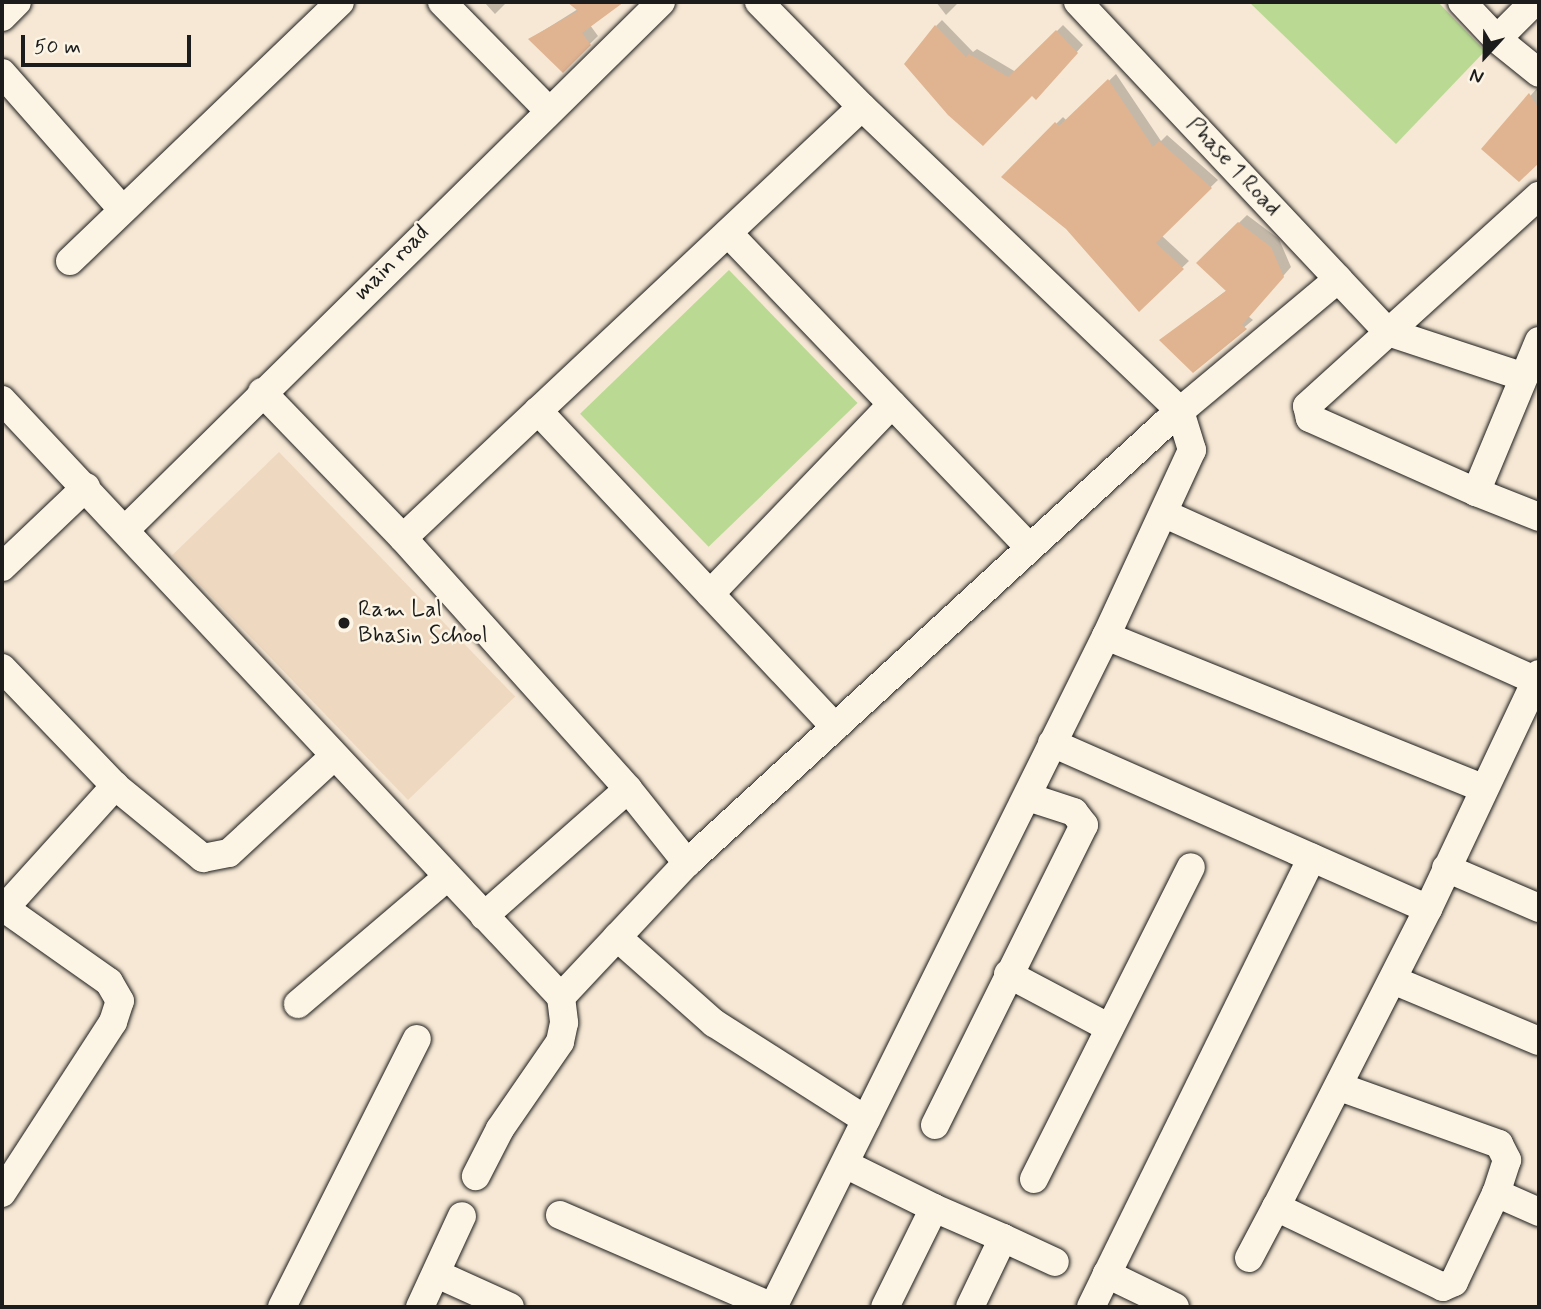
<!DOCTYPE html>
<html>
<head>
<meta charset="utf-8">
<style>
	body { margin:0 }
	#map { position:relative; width:1541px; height:1309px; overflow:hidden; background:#f6e8d4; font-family:Mynerve,sans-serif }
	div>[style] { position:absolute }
	.built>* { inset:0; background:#efd8c0; transform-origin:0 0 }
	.green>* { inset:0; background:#bada94; transform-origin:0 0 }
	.shadow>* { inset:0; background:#0003 }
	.building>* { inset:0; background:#e0b391 }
	.roads { filter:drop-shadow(0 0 2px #1c1c1c) drop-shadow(0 0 2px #1c1c1c) }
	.minor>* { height:28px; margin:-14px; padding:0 14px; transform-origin:14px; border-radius:14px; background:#fcf5e5 }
	.dots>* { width:19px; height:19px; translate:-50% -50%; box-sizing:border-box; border:4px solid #fcf5e5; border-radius:50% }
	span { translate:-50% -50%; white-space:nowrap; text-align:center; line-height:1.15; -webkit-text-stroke:5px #fcf5e5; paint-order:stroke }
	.street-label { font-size:23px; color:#1c1c1c }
	.poi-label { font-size:23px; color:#1c1c1c }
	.left { translate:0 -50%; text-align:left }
	.frame { position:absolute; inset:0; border:4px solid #1c1c1c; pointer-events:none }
	.north { position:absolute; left:1450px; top:21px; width:70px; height:70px; -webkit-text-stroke:5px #fcf5e5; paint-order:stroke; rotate:202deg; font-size:19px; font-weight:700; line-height:28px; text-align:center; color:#1c1c1c }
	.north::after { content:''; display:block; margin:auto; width:24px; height:32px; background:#1c1c1c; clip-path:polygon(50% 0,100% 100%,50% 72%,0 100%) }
	.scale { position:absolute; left:21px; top:35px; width:170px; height:32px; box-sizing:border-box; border:4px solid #1c1c1c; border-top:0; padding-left:9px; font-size:21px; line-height:24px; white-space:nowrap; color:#1c1c1c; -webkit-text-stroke:5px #fcf5e5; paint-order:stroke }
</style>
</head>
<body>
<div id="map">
	<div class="built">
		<div style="left:279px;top:452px;width:340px;height:149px;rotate:46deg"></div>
	</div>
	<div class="green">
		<div style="clip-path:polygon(1249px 2px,1438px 2px,1485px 51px,1396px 144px)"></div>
		<div style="left:729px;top:270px;width:185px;height:207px;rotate:46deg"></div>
	</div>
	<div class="shadow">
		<div style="clip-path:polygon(484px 2px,507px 2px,495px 14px)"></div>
		<div style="clip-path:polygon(570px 2px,622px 2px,590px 25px,598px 36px,563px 70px,530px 39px,578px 9px)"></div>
		<div style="clip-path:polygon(936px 2px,959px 2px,946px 15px)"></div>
		<div style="clip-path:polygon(942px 20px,973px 52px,977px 49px,1016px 72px,1063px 25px,1083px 45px,1042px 91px,1032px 93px,983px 144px,936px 26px)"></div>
		<div style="clip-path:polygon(1116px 74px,1161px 141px,1167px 135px,1218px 180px,1161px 235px,1189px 261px,1139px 309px,1067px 227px,1004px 176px,1063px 117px,1067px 121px)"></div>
		<div style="clip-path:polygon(1539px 86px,1539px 161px,1519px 180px,1483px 149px)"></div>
		<div style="clip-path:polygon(1247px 215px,1279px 239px,1291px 267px,1248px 316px,1253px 320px,1193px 370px,1165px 337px,1227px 290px,1198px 263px)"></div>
	</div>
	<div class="building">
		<div style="clip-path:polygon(567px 2px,624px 2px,582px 33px,591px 45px,563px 73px,528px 39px,578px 11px)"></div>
		<div style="clip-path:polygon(935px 25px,966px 57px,969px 54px,1008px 77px,1056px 30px,1078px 53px,1036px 100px,1032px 96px,983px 146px,948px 115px,904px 64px)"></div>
		<div style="clip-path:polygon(1108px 79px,1153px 147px,1159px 141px,1212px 188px,1156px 243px,1184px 269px,1139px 312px,1066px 229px,1001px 177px,1055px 122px,1059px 126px)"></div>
		<div style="clip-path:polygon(1529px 93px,1539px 109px,1539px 163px,1519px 182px,1481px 149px)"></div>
		<div style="clip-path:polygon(1238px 222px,1271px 247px,1284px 277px,1242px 325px,1247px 329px,1193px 373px,1159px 340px,1226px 291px,1196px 263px)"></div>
	</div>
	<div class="roads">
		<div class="minor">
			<div style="left:442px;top:2px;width:150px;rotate:45.5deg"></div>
			<div style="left:759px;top:2px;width:147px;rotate:45.6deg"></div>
			<div style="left:862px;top:107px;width:440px;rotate:43.7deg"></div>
			<div style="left:1180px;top:411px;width:41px;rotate:72.9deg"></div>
			<div style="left:1192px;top:450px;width:205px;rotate:114.8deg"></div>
			<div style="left:1106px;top:636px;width:749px;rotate:116.39deg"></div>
			<div style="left:1078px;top:2px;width:453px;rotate:46.8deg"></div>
			<div style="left:1388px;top:332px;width:143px;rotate:18.3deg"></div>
			<div style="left:1462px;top:2px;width:51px;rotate:46.6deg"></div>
			<div style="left:1497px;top:39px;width:54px;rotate:39deg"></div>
			<div style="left:2px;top:17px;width:21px;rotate:-45deg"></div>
			<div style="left:1497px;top:39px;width:52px;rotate:-45deg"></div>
			<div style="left:2px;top:73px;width:180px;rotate:48.6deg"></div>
			<div style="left:728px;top:233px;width:436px;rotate:46.2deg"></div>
			<div style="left:70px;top:261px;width:374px;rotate:-43.8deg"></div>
			<div style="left:1539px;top:341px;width:164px;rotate:112.6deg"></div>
			<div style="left:1476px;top:492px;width:68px;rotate:21.6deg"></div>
			<div style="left:262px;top:392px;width:203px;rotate:46deg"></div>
			<div style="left:403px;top:538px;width:337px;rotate:48.1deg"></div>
			<div style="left:628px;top:789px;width:95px;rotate:51.4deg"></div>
			<div style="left:2px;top:400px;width:818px;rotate:46.88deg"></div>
			<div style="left:561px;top:997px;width:26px;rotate:83deg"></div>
			<div style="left:564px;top:1023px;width:19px;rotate:102deg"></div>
			<div style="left:560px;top:1042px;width:106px;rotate:124.6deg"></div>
			<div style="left:500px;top:1129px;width:53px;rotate:117.1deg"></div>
			<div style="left:1476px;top:492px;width:182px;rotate:-156deg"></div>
			<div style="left:1310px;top:418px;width:12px;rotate:-104deg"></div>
			<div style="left:1307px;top:406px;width:313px;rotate:-42.2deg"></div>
			<div style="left:1165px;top:514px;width:407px;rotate:24.2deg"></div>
			<div style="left:126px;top:529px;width:751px;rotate:-44.57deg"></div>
			<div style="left:403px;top:538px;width:185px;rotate:-43.3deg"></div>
			<div style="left:2px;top:567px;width:116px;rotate:-43.6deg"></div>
			<div style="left:710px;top:594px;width:263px;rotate:-46.2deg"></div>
			<div style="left:1106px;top:636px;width:408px;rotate:22deg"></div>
			<div style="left:2px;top:668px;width:163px;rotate:46.2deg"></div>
			<div style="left:115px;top:786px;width:114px;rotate:39.3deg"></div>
			<div style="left:203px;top:858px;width:26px;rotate:-11deg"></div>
			<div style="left:229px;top:853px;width:142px;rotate:-42.7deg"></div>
			<div style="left:835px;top:727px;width:434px;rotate:-133.2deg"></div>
			<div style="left:538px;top:411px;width:444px;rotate:-43.2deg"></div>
			<div style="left:1052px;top:743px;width:411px;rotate:23.8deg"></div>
			<div style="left:1428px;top:909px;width:260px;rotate:-64.7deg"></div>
			<div style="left:1446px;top:868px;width:101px;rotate:23.3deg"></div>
			<div style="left:1428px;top:909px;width:335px;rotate:117deg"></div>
			<div style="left:1276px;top:1207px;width:185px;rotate:25.6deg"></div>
			<div style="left:1443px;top:1287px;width:12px;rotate:-24deg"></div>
			<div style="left:1454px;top:1282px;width:98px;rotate:-64.7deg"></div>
			<div style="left:1496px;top:1193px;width:47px;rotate:23.8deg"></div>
			<div style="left:2px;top:911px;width:169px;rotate:-47.9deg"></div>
			<div style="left:484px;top:916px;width:192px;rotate:-41.4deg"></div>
			<div style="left:617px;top:937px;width:130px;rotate:41.6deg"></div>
			<div style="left:714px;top:1023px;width:180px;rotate:32.5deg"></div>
			<div style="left:1008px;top:974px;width:115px;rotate:27.9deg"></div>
			<div style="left:1393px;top:980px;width:158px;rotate:22.7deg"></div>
			<div style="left:561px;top:997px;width:184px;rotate:-46.8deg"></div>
			<div style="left:687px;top:863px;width:652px;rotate:-42.58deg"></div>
			<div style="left:1167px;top:422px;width:223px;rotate:-39.9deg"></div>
			<div style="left:298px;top:1004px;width:196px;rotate:-40.4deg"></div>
			<div style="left:1340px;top:1087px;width:169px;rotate:19.7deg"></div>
			<div style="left:1499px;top:1144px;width:18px;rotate:63deg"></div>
			<div style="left:1507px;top:1160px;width:35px;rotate:108deg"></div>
			<div style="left:935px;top:1125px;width:335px;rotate:-63.6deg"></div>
			<div style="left:1084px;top:825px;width:16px;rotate:-128deg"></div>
			<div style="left:1074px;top:812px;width:48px;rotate:-161.9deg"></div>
			<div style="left:845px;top:1164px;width:99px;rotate:26.3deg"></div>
			<div style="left:934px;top:1208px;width:110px;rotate:116.3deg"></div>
			<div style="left:1034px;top:1179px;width:349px;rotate:-63.3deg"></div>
			<div style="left:2px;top:1193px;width:204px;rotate:-57deg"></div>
			<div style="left:113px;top:1022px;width:22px;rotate:-72deg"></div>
			<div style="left:120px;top:1001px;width:22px;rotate:-120deg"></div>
			<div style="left:109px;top:982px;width:128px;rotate:-144.8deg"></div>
			<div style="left:934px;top:1208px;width:75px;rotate:23.5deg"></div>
			<div style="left:1003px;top:1238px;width:76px;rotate:115.6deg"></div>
			<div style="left:560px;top:1215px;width:232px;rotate:23.4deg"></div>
			<div style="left:1003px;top:1238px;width:57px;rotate:24.8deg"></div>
			<div style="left:1249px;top:1258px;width:58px;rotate:-62.1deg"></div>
			<div style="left:437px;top:1274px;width:80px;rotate:24.3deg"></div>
			<div style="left:282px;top:1307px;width:300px;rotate:-63.3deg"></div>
			<div style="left:420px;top:1307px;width:100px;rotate:-65.2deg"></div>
			<div style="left:1091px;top:1307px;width:37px;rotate:-64deg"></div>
			<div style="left:1175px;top:1307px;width:76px;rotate:-154.1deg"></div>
			<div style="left:1107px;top:1274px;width:464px;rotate:-63.8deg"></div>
		</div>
	</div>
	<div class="dots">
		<div style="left:344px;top:623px;background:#1c1c1c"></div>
	</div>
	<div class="street-label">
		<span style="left:1233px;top:167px;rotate:47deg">Phase 1 Road</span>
		<span style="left:392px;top:263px;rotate:-45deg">main road</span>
	</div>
	<div class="poi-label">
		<span class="left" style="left:358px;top:623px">Ram Lal<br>Bhasin School</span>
	</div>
	<div class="frame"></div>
	<div class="north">N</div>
	<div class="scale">50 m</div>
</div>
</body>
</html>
